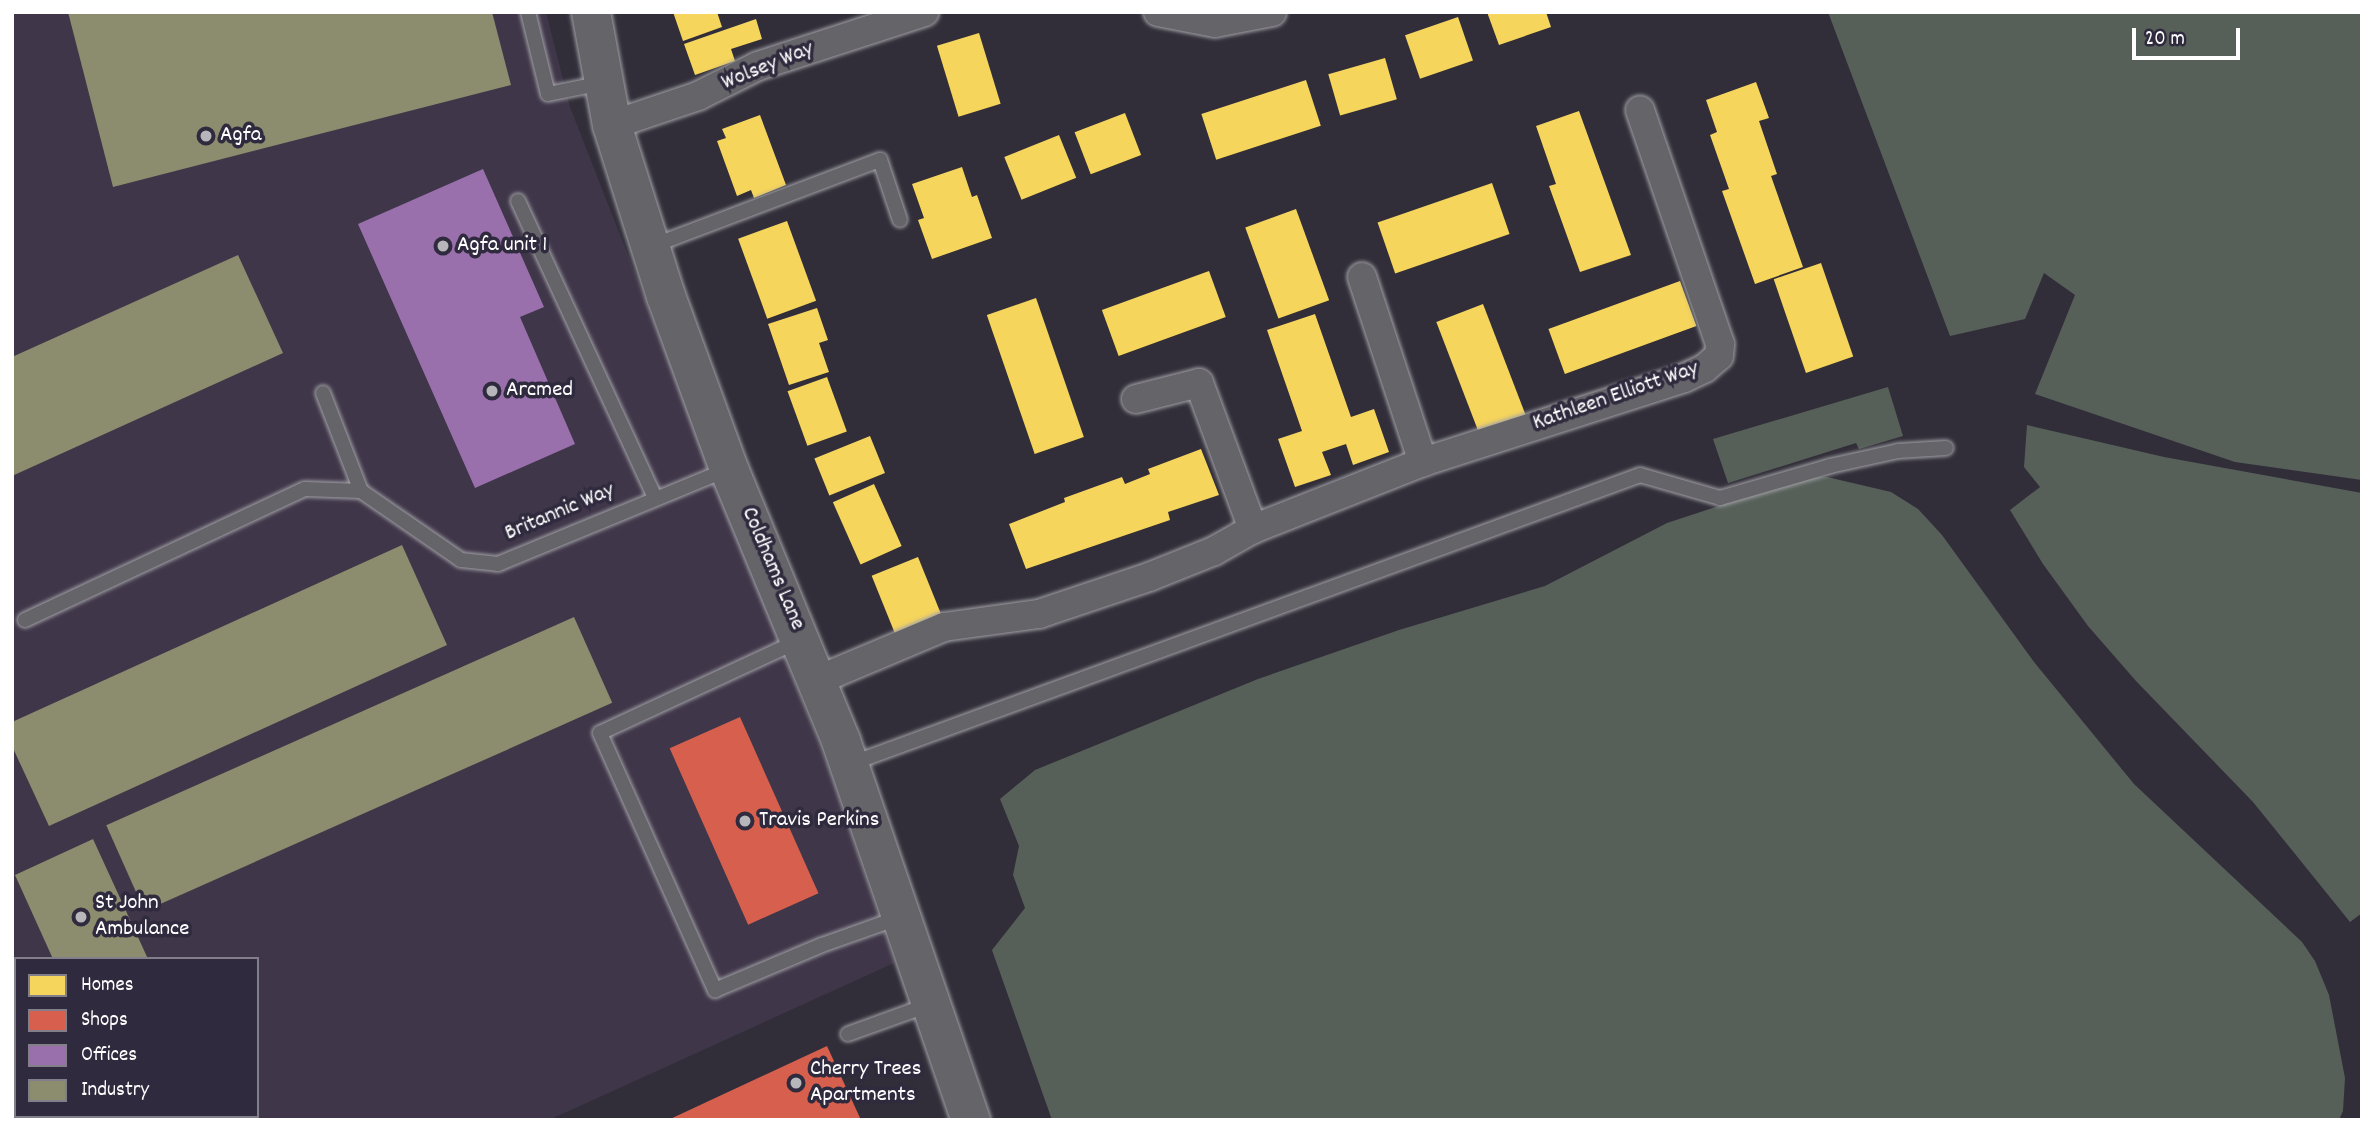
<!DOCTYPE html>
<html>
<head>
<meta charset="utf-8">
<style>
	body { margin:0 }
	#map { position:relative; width:2374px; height:1132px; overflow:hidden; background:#312e39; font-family:Dekko,sans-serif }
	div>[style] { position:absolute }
	.built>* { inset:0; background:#3f3649 }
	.green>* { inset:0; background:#566059 }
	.homes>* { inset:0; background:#f6d55c; transform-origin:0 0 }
	.shops>* { inset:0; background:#d6604d; transform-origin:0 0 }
	.offices>* { inset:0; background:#9970ab }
	.industry>* { inset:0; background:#8c8c6e; transform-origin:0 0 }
	.roads { filter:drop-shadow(0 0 2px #a2a1a6) drop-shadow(0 0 2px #a2a1a6) }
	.lane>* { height:14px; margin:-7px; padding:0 7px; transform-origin:7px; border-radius:7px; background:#656469 }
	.street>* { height:28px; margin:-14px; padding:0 14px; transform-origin:14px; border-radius:14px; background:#656469 }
	.secondary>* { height:38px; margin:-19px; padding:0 19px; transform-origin:19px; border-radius:19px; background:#656469 }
	.dots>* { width:19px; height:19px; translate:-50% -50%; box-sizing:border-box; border:4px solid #2f2a3d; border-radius:50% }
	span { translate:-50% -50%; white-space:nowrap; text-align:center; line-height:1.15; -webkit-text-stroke:7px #2f2a3d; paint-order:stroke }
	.street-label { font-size:23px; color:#fff }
	.poi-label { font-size:23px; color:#fff }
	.left { translate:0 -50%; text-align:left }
	.frame { position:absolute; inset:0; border:14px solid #fff; pointer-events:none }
	.legend { position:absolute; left:14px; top:957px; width:245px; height:161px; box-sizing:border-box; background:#2f2a3d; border:2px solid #827f8b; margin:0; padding:9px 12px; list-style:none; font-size:21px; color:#fff }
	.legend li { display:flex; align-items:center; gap:14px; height:35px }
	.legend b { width:35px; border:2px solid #827f8b }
	.scale { position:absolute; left:2132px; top:28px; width:108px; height:32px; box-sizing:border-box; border:4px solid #fff; border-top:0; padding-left:9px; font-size:21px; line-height:24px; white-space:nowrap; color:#fff; -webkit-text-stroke:5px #2f2a3d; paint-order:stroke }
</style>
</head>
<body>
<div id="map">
	<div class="built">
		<div style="clip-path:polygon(evenodd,12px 12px,546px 12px,570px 107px,833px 780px,894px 963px,549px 1120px,12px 1120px,12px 12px,16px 959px,257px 959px,257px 1116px,16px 1116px,16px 959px)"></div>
	</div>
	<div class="green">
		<div style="clip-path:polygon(1828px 12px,2362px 12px,2362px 480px,2235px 462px,2035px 394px,2075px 295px,2044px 273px,2025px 319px,1950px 336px)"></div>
		<div style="clip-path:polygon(1888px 387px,1903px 436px,1859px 449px,1856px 443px,1728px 483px,1713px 439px)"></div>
		<div style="clip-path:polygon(2027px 425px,2164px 457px,2362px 493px,2362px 913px,2350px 922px,2253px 802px,2136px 681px,2088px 626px,2043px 564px,2010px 510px,2040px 487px,2024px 467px)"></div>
		<div style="clip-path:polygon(1827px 477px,1891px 492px,1918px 509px,1942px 535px,2034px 662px,2134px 784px,2302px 942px,2315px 961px,2329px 995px,2345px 1078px,2343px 1111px,2339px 1120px,1052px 1120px,992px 950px,1025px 908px,1013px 875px,1019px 846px,1000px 799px,1035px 770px,1258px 679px,1399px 630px,1545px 586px,1667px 523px,1804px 478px)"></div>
	</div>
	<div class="homes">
		<div style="clip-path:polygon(673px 12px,717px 12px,722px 27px,683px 41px)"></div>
		<div style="clip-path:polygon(1487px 12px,1546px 12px,1551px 27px,1499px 45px)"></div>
		<div style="left:1458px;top:17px;width:46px;height:56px;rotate:71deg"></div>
		<div style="clip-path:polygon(756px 19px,762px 39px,731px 49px,735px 61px,695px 75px,684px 44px)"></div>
		<div style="left:979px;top:33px;width:74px;height:44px;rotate:73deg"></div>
		<div style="left:1385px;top:58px;width:43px;height:59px;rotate:74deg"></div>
		<div style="left:1306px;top:80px;width:48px;height:110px;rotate:72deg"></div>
		<div style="clip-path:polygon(1756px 82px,1769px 118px,1759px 121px,1777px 174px,1771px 176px,1803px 267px,1755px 284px,1722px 191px,1729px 189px,1710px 135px,1717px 132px,1706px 100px)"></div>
		<div style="clip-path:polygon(1579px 111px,1631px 255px,1580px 272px,1549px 186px,1556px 184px,1536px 126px)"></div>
		<div style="left:1125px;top:113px;width:45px;height:54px;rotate:69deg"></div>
		<div style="clip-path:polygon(760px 115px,786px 185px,754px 198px,751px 190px,737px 196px,717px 141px,726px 138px,722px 129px)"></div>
		<div style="left:1059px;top:135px;width:46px;height:59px;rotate:68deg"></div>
		<div style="clip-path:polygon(962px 167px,972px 197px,977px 195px,992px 238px,932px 259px,918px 220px,924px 218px,912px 184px)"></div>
		<div style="left:1492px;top:183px;width:54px;height:121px;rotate:71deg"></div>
		<div style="left:1296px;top:209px;width:97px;height:54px;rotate:70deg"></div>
		<div style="left:787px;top:221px;width:85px;height:52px;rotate:70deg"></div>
		<div style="left:1821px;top:263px;width:99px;height:50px;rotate:71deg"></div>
		<div style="left:1209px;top:271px;width:49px;height:114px;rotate:70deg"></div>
		<div style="left:1680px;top:281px;width:48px;height:140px;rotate:70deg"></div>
		<div style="left:1036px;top:298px;width:147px;height:52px;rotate:71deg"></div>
		<div style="left:1483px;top:304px;width:122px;height:50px;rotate:69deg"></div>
		<div style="clip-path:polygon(817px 308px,828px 340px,819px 343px,829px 372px,789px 385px,768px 324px)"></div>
		<div style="clip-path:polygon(1315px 314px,1351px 417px,1374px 409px,1389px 452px,1353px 465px,1346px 444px,1322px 452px,1331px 475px,1295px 487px,1278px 439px,1302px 431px,1267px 330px)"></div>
		<div style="left:827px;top:377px;width:58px;height:42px;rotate:70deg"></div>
		<div style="left:870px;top:436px;width:40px;height:60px;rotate:68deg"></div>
		<div style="clip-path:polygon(1201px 449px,1219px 495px,1168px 512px,1170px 520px,1026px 569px,1009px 524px,1065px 502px,1064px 498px,1122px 477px,1125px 484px,1150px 474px,1148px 469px)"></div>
		<div style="left:874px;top:484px;width:68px;height:45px;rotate:66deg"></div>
		<div style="left:918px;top:557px;width:66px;height:50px;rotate:68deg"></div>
	</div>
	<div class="shops">
		<div style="left:740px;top:717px;width:193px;height:77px;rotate:66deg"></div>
		<div style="clip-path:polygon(827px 1046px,861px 1120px,668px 1120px)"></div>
	</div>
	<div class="offices">
		<div style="clip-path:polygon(483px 169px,544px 307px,520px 317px,575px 444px,475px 488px,358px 224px)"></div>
	</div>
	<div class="industry">
		<div style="clip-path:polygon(68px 12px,492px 12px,511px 85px,113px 187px)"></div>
		<div style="clip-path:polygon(238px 255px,283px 353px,12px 476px,12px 357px)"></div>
		<div style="clip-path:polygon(402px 545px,447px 645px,49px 826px,12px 746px,12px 722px)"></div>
		<div style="left:574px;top:617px;width:94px;height:512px;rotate:66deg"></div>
		<div style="clip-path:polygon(93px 839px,148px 959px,53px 959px,15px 875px)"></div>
	</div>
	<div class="roads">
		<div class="lane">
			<div style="left:528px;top:12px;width:84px;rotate:76.3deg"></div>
			<div style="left:548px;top:94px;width:55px;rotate:-11.5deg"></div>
			<div style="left:518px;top:201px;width:327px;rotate:65.2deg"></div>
			<div style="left:652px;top:246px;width:244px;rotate:-20.7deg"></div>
			<div style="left:880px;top:160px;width:63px;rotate:71.6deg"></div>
			<div style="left:323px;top:393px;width:105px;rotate:68.8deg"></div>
			<div style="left:361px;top:491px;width:121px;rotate:34.6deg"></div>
			<div style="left:461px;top:560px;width:37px;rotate:6deg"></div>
			<div style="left:498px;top:564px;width:249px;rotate:-22.4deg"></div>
			<div style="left:25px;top:620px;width:309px;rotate:-25.1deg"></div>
			<div style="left:305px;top:489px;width:56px;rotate:2deg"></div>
			<div style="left:798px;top:641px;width:218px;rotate:155.1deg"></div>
			<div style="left:600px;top:733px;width:282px;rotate:65.9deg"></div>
			<div style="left:715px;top:990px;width:116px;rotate:-22.8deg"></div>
			<div style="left:822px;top:945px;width:84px;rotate:-19.5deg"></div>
			<div style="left:850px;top:764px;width:841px;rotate:-20.09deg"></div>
			<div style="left:1640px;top:475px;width:83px;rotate:16deg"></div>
			<div style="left:1720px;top:498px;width:115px;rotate:-16.2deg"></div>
			<div style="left:1830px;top:466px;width:70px;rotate:-12.4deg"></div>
			<div style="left:1898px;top:451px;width:48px;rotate:-3.6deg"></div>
			<div style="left:848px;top:1034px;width:88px;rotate:-19.9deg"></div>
		</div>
		<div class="street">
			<div style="left:1158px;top:12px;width:58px;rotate:10.9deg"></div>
			<div style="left:1215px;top:23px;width:58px;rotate:-10.9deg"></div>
			<div style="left:612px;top:125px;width:91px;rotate:-18.6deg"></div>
			<div style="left:698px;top:96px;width:67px;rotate:-26.6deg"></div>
			<div style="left:758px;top:66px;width:175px;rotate:-18deg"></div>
			<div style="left:1362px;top:277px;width:195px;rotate:71.8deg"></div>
			<div style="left:1136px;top:399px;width:65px;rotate:-14.3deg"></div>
			<div style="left:1199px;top:383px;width:156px;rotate:69.7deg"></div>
			<div style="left:818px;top:680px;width:137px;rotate:-22.8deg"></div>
			<div style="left:944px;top:627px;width:96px;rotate:-7.8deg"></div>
			<div style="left:1039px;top:614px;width:116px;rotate:-18.6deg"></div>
			<div style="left:1149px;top:577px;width:70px;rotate:-21.8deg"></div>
			<div style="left:1214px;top:551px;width:45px;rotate:-29.4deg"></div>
			<div style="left:1253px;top:529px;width:183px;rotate:-21.5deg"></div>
			<div style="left:1423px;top:462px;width:274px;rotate:-17.8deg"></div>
			<div style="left:1684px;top:378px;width:23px;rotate:-25deg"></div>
			<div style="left:1705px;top:368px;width:18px;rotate:-41deg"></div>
			<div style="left:1719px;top:356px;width:12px;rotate:-85deg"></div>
			<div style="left:1720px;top:344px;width:247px;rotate:-108.9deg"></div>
		</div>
		<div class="secondary">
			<div style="left:591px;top:12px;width:115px;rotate:79.5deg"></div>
			<div style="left:612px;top:125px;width:179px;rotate:72.5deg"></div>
			<div style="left:666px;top:296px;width:184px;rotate:70deg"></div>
			<div style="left:729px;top:469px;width:294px;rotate:67.6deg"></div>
			<div style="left:841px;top:741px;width:401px;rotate:71.1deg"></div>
		</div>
	</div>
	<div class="dots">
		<div style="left:206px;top:136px;background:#b7b6ba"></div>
		<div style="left:443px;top:246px;background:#b7b6ba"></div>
		<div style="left:492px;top:391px;background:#b7b6ba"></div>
		<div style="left:745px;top:821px;background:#b7b6ba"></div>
		<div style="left:81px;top:917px;background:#b7b6ba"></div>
		<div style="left:796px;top:1083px;background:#b7b6ba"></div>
	</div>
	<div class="street-label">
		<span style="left:768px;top:67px;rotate:-22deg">Wolsey Way</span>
		<span style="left:1616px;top:397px;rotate:-19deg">Kathleen Elliott Way</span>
		<span style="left:560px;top:513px;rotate:-23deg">Britannic Way</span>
		<span style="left:772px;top:569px;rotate:67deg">Coldhams Lane</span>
	</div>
	<div class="poi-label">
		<span class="left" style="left:220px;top:136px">Agfa</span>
		<span class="left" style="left:457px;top:246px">Agfa unit 1</span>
		<span class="left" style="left:506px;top:391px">Arcmed</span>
		<span class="left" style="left:759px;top:821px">Travis Perkins</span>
		<span class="left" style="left:95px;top:917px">St John<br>Ambulance</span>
		<span class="left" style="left:810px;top:1083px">Cherry Trees<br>Apartments</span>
	</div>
	<div class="frame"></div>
	<ul class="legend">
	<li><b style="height:19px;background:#f6d55c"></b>Homes</li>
	<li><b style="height:19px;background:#d6604d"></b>Shops</li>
	<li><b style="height:19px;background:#9970ab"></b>Offices</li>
	<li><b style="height:19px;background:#8c8c6e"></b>Industry</li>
	</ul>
	<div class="scale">20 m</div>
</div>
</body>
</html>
